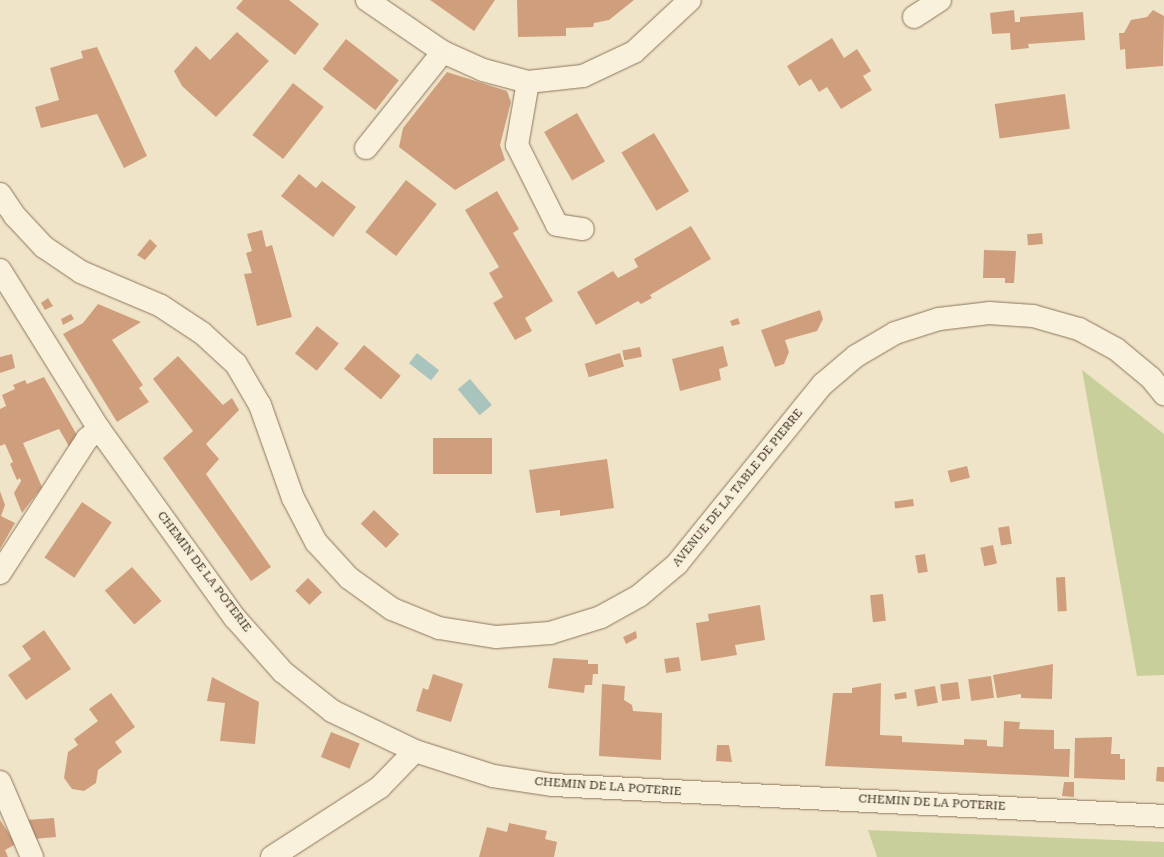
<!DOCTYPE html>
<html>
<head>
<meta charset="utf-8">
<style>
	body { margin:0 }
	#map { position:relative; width:1164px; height:857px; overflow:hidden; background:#f0e4c8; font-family:"Roboto Serif",serif }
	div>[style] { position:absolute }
	.green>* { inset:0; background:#c9cf9b }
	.water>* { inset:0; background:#a9c4bc; transform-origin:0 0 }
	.building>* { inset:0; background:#cf9f7d; transform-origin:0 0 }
	.roads { filter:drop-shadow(0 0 1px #8d765c) drop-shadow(0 0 1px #8d765c) }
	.minor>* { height:22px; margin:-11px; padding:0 11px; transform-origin:11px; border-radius:11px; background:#faf1dc }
	.secondary>* { height:22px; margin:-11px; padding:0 11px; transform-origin:11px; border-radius:11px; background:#faf1dc }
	span { translate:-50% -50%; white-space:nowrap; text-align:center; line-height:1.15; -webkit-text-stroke:3px #f7eed8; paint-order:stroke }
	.street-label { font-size:12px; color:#3d2e20 }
</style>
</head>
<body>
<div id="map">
	<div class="green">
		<div style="clip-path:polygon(1082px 370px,1164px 434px,1164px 675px,1137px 676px)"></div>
		<div style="clip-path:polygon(868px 830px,1164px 842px,1164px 857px,877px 857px)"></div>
	</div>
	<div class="water">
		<div style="left:417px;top:353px;width:28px;height:13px;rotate:38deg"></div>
		<div style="left:470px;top:379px;width:34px;height:16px;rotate:50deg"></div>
	</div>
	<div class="building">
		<div style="clip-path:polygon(243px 0,289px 0,319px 24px,295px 55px,236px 8px)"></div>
		<div style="clip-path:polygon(430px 0,495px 0,474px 31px)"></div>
		<div style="clip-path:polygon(517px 0,634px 0,609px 20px,594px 23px,593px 27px,566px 28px,566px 36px,518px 37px)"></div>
		<div style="clip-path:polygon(1014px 10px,1015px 22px,1020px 22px,1020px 17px,1083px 12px,1085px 40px,1028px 44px,1029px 48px,1011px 50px,1010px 33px,992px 34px,990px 13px)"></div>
		<div style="clip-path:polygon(1153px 10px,1164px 16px,1163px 66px,1126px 69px,1125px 49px,1120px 50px,1119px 33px,1124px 33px,1131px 20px,1147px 17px)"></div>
		<div style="clip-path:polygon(237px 32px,269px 61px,216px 117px,182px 86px,174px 71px,196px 46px,210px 60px)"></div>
		<div style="clip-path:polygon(832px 38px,844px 58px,857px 49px,871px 71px,863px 76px,872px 90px,841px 109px,827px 87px,819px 92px,811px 79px,799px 86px,787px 66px)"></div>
		<div style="left:346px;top:39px;width:67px;height:38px;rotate:38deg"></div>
		<div style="clip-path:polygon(97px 47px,147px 156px,124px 168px,97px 114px,41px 128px,35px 107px,59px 100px,50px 68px,83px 58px,81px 51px)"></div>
		<div style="clip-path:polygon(447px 72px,507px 91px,511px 102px,500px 145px,505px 160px,455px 190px,399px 147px,403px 128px)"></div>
		<div style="left:293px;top:83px;width:39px;height:66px;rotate:38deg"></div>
		<div style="left:1065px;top:94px;width:35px;height:71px;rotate:82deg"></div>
		<div style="left:577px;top:113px;width:56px;height:38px;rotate:60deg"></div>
		<div style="left:654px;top:133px;width:68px;height:38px;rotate:59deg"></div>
		<div style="clip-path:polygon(299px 174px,316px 188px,322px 181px,356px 207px,333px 237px,281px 196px)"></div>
		<div style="left:406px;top:180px;width:39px;height:66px;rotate:38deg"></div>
		<div style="clip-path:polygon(497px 191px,519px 229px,513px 233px,553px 301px,525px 318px,532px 331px,515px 340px,493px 303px,503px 297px,489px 273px,499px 267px,465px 210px)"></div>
		<div style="clip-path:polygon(691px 226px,711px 259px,650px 295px,652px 298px,641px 304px,638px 301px,596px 325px,577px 292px,613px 271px,618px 278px,638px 267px,634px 259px)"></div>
		<div style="clip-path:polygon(262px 230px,266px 247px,272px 245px,292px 317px,257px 326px,244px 274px,252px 273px,246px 253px,252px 251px,247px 234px)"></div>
		<div style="left:1042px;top:233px;width:11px;height:15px;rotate:85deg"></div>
		<div style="clip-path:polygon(150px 239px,157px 246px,145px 260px,137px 255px)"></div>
		<div style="clip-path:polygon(984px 250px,1016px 251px,1014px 283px,1005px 283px,1005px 278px,983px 278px)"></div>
		<div style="clip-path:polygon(48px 298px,53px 306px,45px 310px,41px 303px)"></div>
		<div style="clip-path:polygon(98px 304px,141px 322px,112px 340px,143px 385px,139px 388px,149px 402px,117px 422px,63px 334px,83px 323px)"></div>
		<div style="clip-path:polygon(820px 310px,823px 319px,817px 331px,785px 340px,789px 352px,784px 364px,775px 367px,761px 330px)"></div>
		<div style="clip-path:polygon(71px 314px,74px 319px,63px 325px,61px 319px)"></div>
		<div style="clip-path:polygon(738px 318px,740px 324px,732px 326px,730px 321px)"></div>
		<div style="left:317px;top:326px;width:28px;height:35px;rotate:39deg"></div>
		<div style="left:364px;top:345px;width:48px;height:31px;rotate:40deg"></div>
		<div style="clip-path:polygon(723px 346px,728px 366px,719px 369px,721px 380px,680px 391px,672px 359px)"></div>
		<div style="left:640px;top:347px;width:10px;height:18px;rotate:79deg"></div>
		<div style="left:620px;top:353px;width:14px;height:37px;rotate:73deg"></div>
		<div style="clip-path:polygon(12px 354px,15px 368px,0 373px,0 357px)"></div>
		<div style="clip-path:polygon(178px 356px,223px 405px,232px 398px,239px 410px,206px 444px,219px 459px,206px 474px,271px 567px,251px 581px,163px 458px,193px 431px,153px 379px)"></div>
		<div style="clip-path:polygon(44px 377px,78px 437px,70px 448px,59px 429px,23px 443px,42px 487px,22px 513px,14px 493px,21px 481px,20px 478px,17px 480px,10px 464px,13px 462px,5px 444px,0 446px,0 409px,6px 406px,2px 395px,15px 389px,13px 385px,25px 380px,27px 384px)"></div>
		<div style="left:433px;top:438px;width:59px;height:36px"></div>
		<div style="clip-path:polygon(607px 459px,614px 508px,560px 516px,560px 510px,536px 513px,529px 470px)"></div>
		<div style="left:967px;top:466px;width:12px;height:20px;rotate:76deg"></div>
		<div style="clip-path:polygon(0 491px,5px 505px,1px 516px,15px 523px,0 549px)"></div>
		<div style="left:913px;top:499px;width:7px;height:19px;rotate:82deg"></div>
		<div style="left:82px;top:502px;width:36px;height:67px;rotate:34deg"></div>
		<div style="left:374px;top:510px;width:35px;height:19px;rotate:44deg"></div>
		<div style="left:1009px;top:526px;width:18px;height:11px;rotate:81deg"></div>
		<div style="left:993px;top:545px;width:19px;height:13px;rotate:78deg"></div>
		<div style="left:925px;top:554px;width:18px;height:10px;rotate:81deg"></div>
		<div style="left:132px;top:567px;width:45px;height:36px;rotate:49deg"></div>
		<div style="left:1065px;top:577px;width:34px;height:9px;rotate:87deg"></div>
		<div style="left:308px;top:578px;width:20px;height:18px;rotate:45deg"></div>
		<div style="left:883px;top:594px;width:27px;height:13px;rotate:84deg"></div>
		<div style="clip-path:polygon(760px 605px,765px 640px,735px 645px,737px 655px,701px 661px,696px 623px,709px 621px,708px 614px)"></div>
		<div style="clip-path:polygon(44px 630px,71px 669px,26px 700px,8px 675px,31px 659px,22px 646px)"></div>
		<div style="clip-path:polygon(636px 631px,637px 638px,626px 644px,623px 637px)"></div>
		<div style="left:679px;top:657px;width:14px;height:15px;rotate:82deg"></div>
		<div style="clip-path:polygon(553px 658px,588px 660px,588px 664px,598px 664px,598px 674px,593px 674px,592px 685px,585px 685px,584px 693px,548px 688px)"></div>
		<div style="clip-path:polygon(1053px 664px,1052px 699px,1021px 698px,1021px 694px,997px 698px,993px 675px)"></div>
		<div style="clip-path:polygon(433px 674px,463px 684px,451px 722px,416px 711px,423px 688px,428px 690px)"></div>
		<div style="left:991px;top:676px;width:22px;height:23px;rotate:82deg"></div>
		<div style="clip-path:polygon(212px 677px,259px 702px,255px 744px,220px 741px,225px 703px,207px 701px)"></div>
		<div style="left:958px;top:682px;width:17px;height:18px;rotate:83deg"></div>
		<div style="clip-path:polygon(881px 683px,880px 735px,902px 736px,902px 742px,964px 745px,964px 739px,987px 740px,987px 746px,1003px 747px,1004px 721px,1020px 722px,1019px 729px,1054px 730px,1054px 749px,1070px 749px,1069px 777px,825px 766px,833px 693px,852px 693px,852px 688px)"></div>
		<div style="clip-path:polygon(602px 684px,625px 686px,624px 700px,632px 705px,633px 711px,662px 713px,661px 760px,599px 756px)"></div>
		<div style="left:935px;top:686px;width:17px;height:21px;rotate:80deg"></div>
		<div style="left:906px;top:692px;width:6px;height:12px;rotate:81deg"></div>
		<div style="clip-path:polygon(111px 693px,135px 727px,115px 742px,122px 752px,98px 770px,96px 783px,84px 791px,72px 789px,64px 778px,68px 752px,78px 745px,74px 739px,98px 721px,89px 709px)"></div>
		<div style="left:331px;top:732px;width:31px;height:27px;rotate:22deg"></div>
		<div style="clip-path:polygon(1112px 737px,1111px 754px,1120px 754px,1120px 759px,1125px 759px,1125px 780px,1074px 778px,1075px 738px)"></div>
		<div style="clip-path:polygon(717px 745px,729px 745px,732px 762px,716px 761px)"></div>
		<div style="clip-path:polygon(1157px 767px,1164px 767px,1164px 782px,1156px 781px)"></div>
		<div style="clip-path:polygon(1064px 782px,1074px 782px,1074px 797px,1062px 796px)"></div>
		<div style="clip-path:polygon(54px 818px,56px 837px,34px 839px,26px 820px)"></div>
		<div style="clip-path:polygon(0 820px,16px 844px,5px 850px,8px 857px,0 857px)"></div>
		<div style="clip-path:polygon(509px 823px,547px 831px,545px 839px,557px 842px,554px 857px,479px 857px,487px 827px,507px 832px)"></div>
	</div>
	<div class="roads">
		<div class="minor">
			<div style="left:367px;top:0;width:92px;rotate:34.4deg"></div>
			<div style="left:443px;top:52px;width:44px;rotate:24.2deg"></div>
			<div style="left:483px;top:70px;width:47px;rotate:14.9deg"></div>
			<div style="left:528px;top:82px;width:55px;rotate:-6.2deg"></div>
			<div style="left:583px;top:76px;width:56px;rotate:-25.2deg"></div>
			<div style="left:634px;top:52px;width:76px;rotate:-42.9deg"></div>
			<div style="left:914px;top:17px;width:31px;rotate:-33deg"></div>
			<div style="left:528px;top:82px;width:64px;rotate:99.9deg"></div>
			<div style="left:517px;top:145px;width:89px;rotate:63.4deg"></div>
			<div style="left:557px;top:225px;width:26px;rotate:9deg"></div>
			<div style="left:366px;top:148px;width:123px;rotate:-51.3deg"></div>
			<div style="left:0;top:270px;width:187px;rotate:58.1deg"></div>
			<div style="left:99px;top:429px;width:233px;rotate:54.3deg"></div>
			<div style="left:235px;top:618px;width:72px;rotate:48.4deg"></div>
			<div style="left:283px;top:672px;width:63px;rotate:38.5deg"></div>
			<div style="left:332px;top:711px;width:92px;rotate:25.7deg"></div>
			<div style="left:415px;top:751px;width:82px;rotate:17.8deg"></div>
			<div style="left:493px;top:776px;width:61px;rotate:8.5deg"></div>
			<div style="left:553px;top:785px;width:612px;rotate:2.9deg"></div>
			<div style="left:0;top:573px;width:160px;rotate:-57deg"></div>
			<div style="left:87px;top:439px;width:16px;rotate:-40deg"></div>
			<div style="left:0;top:782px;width:82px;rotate:66.9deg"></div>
			<div style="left:272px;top:857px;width:129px;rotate:-32.9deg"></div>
			<div style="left:380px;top:787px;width:50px;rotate:-45.8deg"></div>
		</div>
		<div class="secondary">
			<div style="left:0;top:194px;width:27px;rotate:56deg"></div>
			<div style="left:15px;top:216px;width:42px;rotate:46.9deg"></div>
			<div style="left:44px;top:247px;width:45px;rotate:34deg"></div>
			<div style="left:81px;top:272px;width:87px;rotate:23deg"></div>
			<div style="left:161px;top:306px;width:49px;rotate:33.4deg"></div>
			<div style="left:202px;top:333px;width:46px;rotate:42.4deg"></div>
			<div style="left:236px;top:364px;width:48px;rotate:59.7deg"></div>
			<div style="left:260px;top:405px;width:99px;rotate:70.5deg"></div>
			<div style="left:293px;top:498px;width:50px;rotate:62.4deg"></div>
			<div style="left:316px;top:542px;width:49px;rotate:47.5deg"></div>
			<div style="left:349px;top:578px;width:53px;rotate:35.8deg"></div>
			<div style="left:392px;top:609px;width:51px;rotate:22deg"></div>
			<div style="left:439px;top:628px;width:58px;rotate:9deg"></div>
			<div style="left:496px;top:637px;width:54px;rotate:-4.2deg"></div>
			<div style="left:550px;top:633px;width:53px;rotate:-17.4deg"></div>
			<div style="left:601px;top:617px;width:43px;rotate:-28.9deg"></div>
			<div style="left:639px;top:596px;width:50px;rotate:-40.1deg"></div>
			<div style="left:677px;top:564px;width:232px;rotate:-51deg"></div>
			<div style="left:823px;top:384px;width:43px;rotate:-40.3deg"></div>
			<div style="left:856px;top:356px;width:45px;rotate:-30.5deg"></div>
			<div style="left:895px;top:333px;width:46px;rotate:-17.7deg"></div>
			<div style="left:939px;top:319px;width:50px;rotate:-6.8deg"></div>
			<div style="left:989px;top:313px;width:44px;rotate:3.9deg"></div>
			<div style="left:1033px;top:316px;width:48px;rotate:15.8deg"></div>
			<div style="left:1079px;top:329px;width:42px;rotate:28.4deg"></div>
			<div style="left:1116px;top:349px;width:45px;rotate:39.6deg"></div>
			<div style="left:1151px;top:378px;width:21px;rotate:51deg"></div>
		</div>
	</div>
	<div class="street-label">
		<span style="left:738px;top:488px;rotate:-51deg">AVENUE DE LA TABLE DE PIERRE</span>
		<span style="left:204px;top:572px;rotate:53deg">CHEMIN DE LA POTERIE</span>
		<span style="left:608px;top:787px;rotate:4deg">CHEMIN DE LA POTERIE</span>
		<span style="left:932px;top:803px;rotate:3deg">CHEMIN DE LA POTERIE</span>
	</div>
</div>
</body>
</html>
